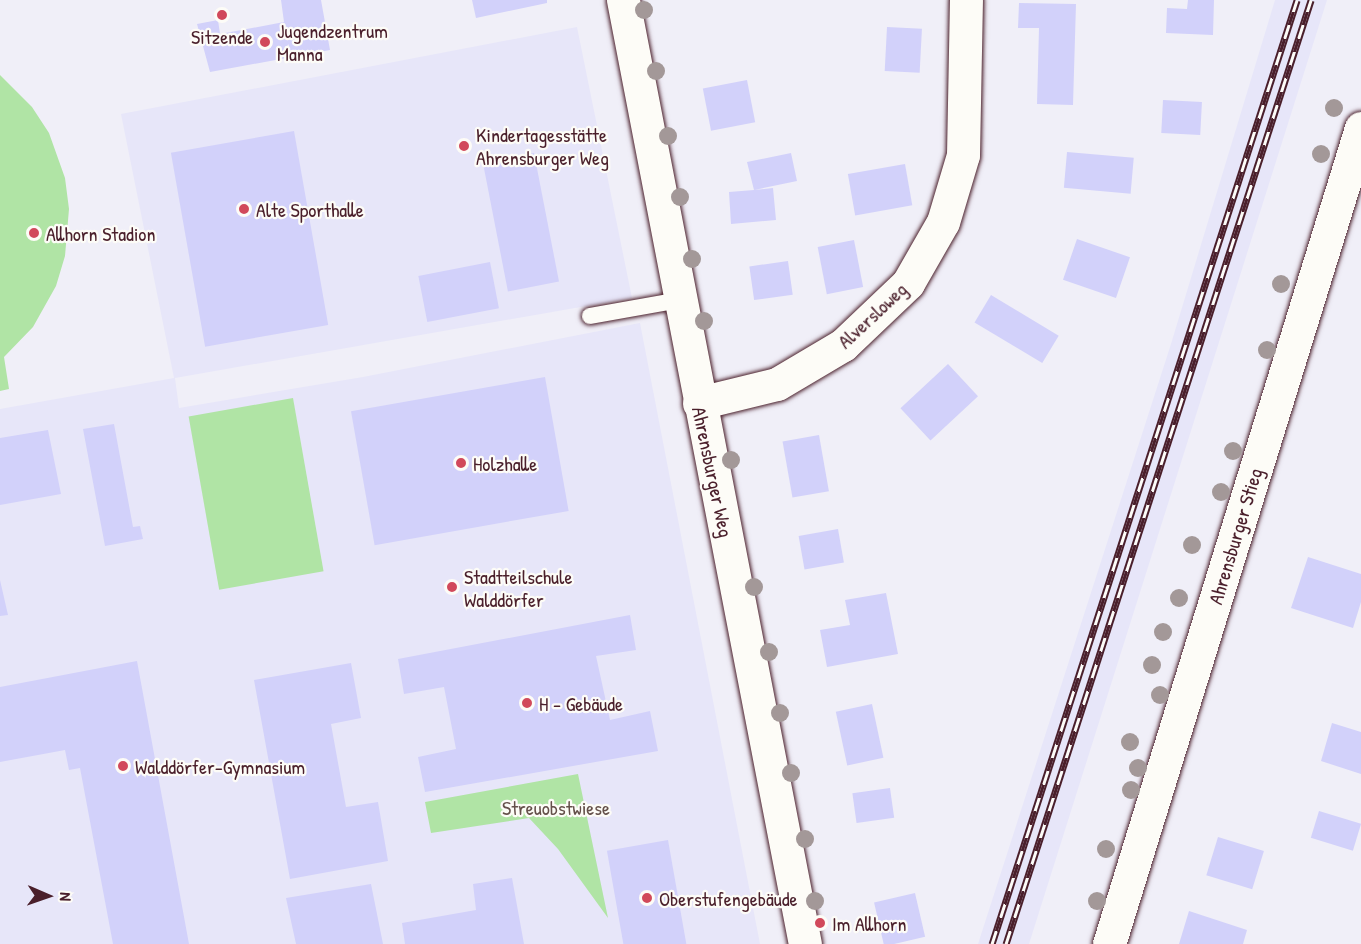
<!DOCTYPE html>
<html>
<head>
<meta charset="utf-8">
<style>
	body { margin:0 }
	#map { position:relative; width:1361px; height:944px; overflow:hidden; background:#f0eff8; font-family:"Patrick Hand",sans-serif }
	div>[style] { position:absolute }
	.built>* { inset:0; background:#e7e6f9 }
	.green>* { inset:0; background:#b0e4a5; transform-origin:0 0 }
	.building>* { inset:0; background:#d2d1fa; transform-origin:0 0 }
	.roads { filter:drop-shadow(0 0 2px #4a1f2b) drop-shadow(0 0 2px #4a1f2b) }
	.lane>* { height:16px; margin:-8px; padding:0 8px; transform-origin:8px; border-radius:8px; background:#fdfcf7 }
	.street>* { height:33px; margin:-16.5px; padding:0 16.5px; transform-origin:16.5px; border-radius:16.5px; background:#fdfcf7 }
	.rail>* { height:7px; margin-top:-3.5px; transform-origin:0; background:repeating-linear-gradient(90deg,#fdfcf7 0 14px,#4a1f2b 0 28px); box-sizing:border-box; border-block:2px solid #4a1f2b }
	.trees>* { width:18px; height:18px; margin:-9px; border-radius:50%; background:#a39898 }
	.dots>* { width:16px; height:16px; translate:-50% -50%; box-sizing:border-box; border:3px solid #fdfcf7; border-radius:50% }
	span { translate:-50% -50%; white-space:nowrap; text-align:center; line-height:1.15; -webkit-text-stroke:4.5px #fdfcf7; paint-order:stroke }
	.poi-label { font-size:20px; color:#4a1f2b }
	.left { translate:0 -50%; text-align:left }
	.street-label { font-size:20px; color:#4a1f2b }
	.park-label { font-size:20px; color:#64504a }
	.north { position:absolute; left:18px; top:866px; width:60px; height:60px; -webkit-text-stroke:4px #fdfcf7; paint-order:stroke; rotate:92deg; font-size:16px; font-weight:700; line-height:24px; text-align:center; color:#4a1f2b }
	.north::after { content:''; display:block; margin:auto; width:21px; height:27px; background:#4a1f2b; clip-path:polygon(50% 0,100% 100%,50% 72%,0 100%) }
</style>
</head>
<body>
<div id="map">
	<div class="built">
		<div style="clip-path:polygon(1275px 0,1327px 0,1029px 944px,978px 944px,1171px 344px)"></div>
		<div style="clip-path:polygon(577px 27px,632px 298px,175px 378px,179px 408px,363px 377px,640px 323px,760px 944px,0 944px,0 409px,174px 378px,121px 114px)"></div>
	</div>
	<div class="green">
		<div style="clip-path:polygon(0 75px,32px 107px,49px 133px,65px 178px,69px 209px,65px 256px,56px 286px,33px 327px,4px 357px,9px 389px,0 391px)"></div>
		<div style="left:293px;top:398px;width:176px;height:106px;rotate:80deg"></div>
		<div style="clip-path:polygon(578px 774px,608px 918px,558px 849px,529px 818px,431px 833px,425px 802px)"></div>
	</div>
	<div class="building">
		<div style="clip-path:polygon(281px 0,321px 0,330px 50px,210px 72px,197px 24px,218px 20px,220px 34px,284px 22px)"></div>
		<div style="clip-path:polygon(472px 0,547px 0,547px 3px,476px 18px)"></div>
		<div style="clip-path:polygon(1188px 0,1214px 0,1213px 35px,1166px 33px,1167px 8px,1187px 9px)"></div>
		<div style="clip-path:polygon(1019px 3px,1076px 4px,1073px 105px,1037px 104px,1039px 28px,1018px 28px)"></div>
		<div style="left:887px;top:27px;width:35px;height:44px;rotate:3deg"></div>
		<div style="left:747px;top:80px;width:43px;height:45px;rotate:79deg"></div>
		<div style="left:1163px;top:100px;width:39px;height:33px;rotate:3deg"></div>
		<div style="left:294px;top:131px;width:197px;height:125px;rotate:80deg"></div>
		<div style="left:1067px;top:152px;width:67px;height:36px;rotate:5deg"></div>
		<div style="left:534px;top:153px;width:131px;height:52px;rotate:79deg"></div>
		<div style="clip-path:polygon(791px 153px,797px 181px,754px 190px,773px 188px,776px 220px,731px 224px,729px 192px,754px 190px,747px 162px)"></div>
		<div style="left:905px;top:164px;width:42px;height:58px;rotate:80deg"></div>
		<div style="left:1077px;top:239px;width:56px;height:43px;rotate:19deg"></div>
		<div style="left:854px;top:240px;width:48px;height:37px;rotate:79deg"></div>
		<div style="left:788px;top:261px;width:34px;height:39px;rotate:82deg"></div>
		<div style="left:490px;top:262px;width:47px;height:73px;rotate:79deg"></div>
		<div style="left:991px;top:295px;width:79px;height:32px;rotate:31deg"></div>
		<div style="left:948px;top:364px;width:44px;height:65px;rotate:47deg"></div>
		<div style="left:545px;top:377px;width:136px;height:197px;rotate:80deg"></div>
		<div style="clip-path:polygon(114px 424px,133px 527px,140px 526px,143px 539px,105px 546px,83px 429px)"></div>
		<div style="clip-path:polygon(48px 430px,61px 494px,0 505px,0 438px)"></div>
		<div style="left:819px;top:435px;width:57px;height:37px;rotate:80deg"></div>
		<div style="left:838px;top:529px;width:34px;height:40px;rotate:80deg"></div>
		<div style="clip-path:polygon(1308px 557px,1361px 574px,1361px 602px,1353px 628px,1291px 608px)"></div>
		<div style="clip-path:polygon(0 580px,8px 615px,0 616px)"></div>
		<div style="clip-path:polygon(886px 593px,898px 654px,827px 667px,820px 630px,850px 625px,845px 600px)"></div>
		<div style="clip-path:polygon(630px 615px,636px 650px,596px 656px,610px 720px,650px 711px,658px 751px,425px 792px,418px 757px,456px 749px,444px 687px,404px 694px,398px 659px)"></div>
		<div style="clip-path:polygon(137px 661px,189px 944px,113px 944px,80px 768px,69px 770px,65px 750px,0 762px,0 687px)"></div>
		<div style="clip-path:polygon(351px 663px,361px 718px,331px 724px,346px 807px,378px 802px,388px 861px,290px 879px,254px 680px)"></div>
		<div style="left:872px;top:704px;width:55px;height:37px;rotate:78deg"></div>
		<div style="clip-path:polygon(1332px 723px,1361px 732px,1361px 774px,1321px 761px)"></div>
		<div style="left:890px;top:788px;width:30px;height:38px;rotate:82deg"></div>
		<div style="left:1319px;top:811px;width:44px;height:28px;rotate:17deg"></div>
		<div style="left:1218px;top:837px;width:48px;height:40px;rotate:17deg"></div>
		<div style="left:668px;top:840px;width:106px;height:62px;rotate:80deg"></div>
		<div style="clip-path:polygon(512px 878px,524px 944px,405px 944px,402px 923px,476px 910px,473px 884px)"></div>
		<div style="clip-path:polygon(371px 884px,383px 944px,296px 944px,286px 898px)"></div>
		<div style="left:915px;top:893px;width:45px;height:42px;rotate:77deg"></div>
		<div style="clip-path:polygon(1189px 911px,1247px 930px,1243px 944px,1179px 944px)"></div>
	</div>
	<div class="roads">
		<div class="lane">
			<div style="left:590px;top:316px;width:91px;rotate:-10.1deg"></div>
		</div>
		<div class="street">
			<div style="left:623px;top:0;width:961px;rotate:79.09deg"></div>
			<div style="left:699px;top:403px;width:80px;rotate:-13.7deg"></div>
			<div style="left:777px;top:384px;width:77px;rotate:-30.6deg"></div>
			<div style="left:843px;top:345px;width:90px;rotate:-43.6deg"></div>
			<div style="left:908px;top:283px;width:70px;rotate:-60.2deg"></div>
			<div style="left:943px;top:222px;width:70px;rotate:-73.4deg"></div>
			<div style="left:963px;top:155px;width:155px;rotate:-88.9deg"></div>
			<div style="left:1109px;top:944px;width:854px;rotate:-72.84deg"></div>
		</div>
	</div>
	<div class="rail">
		<div style="left:992px;top:944px;width:992px;rotate:-72.09deg"></div>
		<div style="left:1006px;top:944px;width:992px;rotate:-72.09deg"></div>
	</div>
	<div class="trees">
		<div style="left:644px;top:10px"></div>
		<div style="left:656px;top:71px"></div>
		<div style="left:1334px;top:108px"></div>
		<div style="left:668px;top:136px"></div>
		<div style="left:1321px;top:154px"></div>
		<div style="left:680px;top:197px"></div>
		<div style="left:692px;top:259px"></div>
		<div style="left:1281px;top:284px"></div>
		<div style="left:704px;top:321px"></div>
		<div style="left:1267px;top:350px"></div>
		<div style="left:1233px;top:451px"></div>
		<div style="left:731px;top:460px"></div>
		<div style="left:1221px;top:492px"></div>
		<div style="left:1192px;top:545px"></div>
		<div style="left:754px;top:587px"></div>
		<div style="left:1179px;top:598px"></div>
		<div style="left:1163px;top:632px"></div>
		<div style="left:769px;top:652px"></div>
		<div style="left:1152px;top:665px"></div>
		<div style="left:1160px;top:695px"></div>
		<div style="left:780px;top:713px"></div>
		<div style="left:1130px;top:742px"></div>
		<div style="left:1138px;top:768px"></div>
		<div style="left:791px;top:773px"></div>
		<div style="left:1131px;top:790px"></div>
		<div style="left:805px;top:839px"></div>
		<div style="left:1106px;top:849px"></div>
		<div style="left:815px;top:901px"></div>
		<div style="left:1097px;top:901px"></div>
	</div>
	<div class="dots">
		<div style="left:222px;top:15px;background:#d1495b"></div>
		<div style="left:265px;top:42px;background:#d1495b"></div>
		<div style="left:464px;top:146px;background:#d1495b"></div>
		<div style="left:244px;top:209px;background:#d1495b"></div>
		<div style="left:34px;top:233px;background:#d1495b"></div>
		<div style="left:461px;top:463px;background:#d1495b"></div>
		<div style="left:452px;top:587px;background:#d1495b"></div>
		<div style="left:527px;top:703px;background:#d1495b"></div>
		<div style="left:123px;top:766px;background:#d1495b"></div>
		<div style="left:647px;top:898px;background:#d1495b"></div>
		<div style="left:820px;top:923px;background:#d1495b"></div>
	</div>
	<div class="poi-label">
		<span class="left" style="left:277px;top:42px">Jugendzentrum<br>Manna</span>
		<span style="left:222px;top:36px">Sitzende</span>
		<span class="left" style="left:476px;top:146px">Kindertagesstätte<br>Ahrensburger Weg</span>
		<span class="left" style="left:256px;top:209px">Alte Sporthalle</span>
		<span class="left" style="left:46px;top:233px">Allhorn Stadion</span>
		<span class="left" style="left:473px;top:463px">Holzhalle</span>
		<span class="left" style="left:464px;top:588px">Stadtteilschule<br>Walddörfer</span>
		<span class="left" style="left:539px;top:703px">H - Gebäude</span>
		<span class="left" style="left:135px;top:766px">Walddörfer-Gymnasium</span>
		<span class="left" style="left:659px;top:898px">Oberstufengebäude</span>
		<span class="left" style="left:832px;top:923px">Im Allhorn</span>
	</div>
	<div class="street-label">
		<span style="left:872px;top:315px;rotate:-43deg">Alversloweg</span>
		<span style="left:713px;top:472px;rotate:78deg">Ahrensburger Weg</span>
		<span style="left:1235px;top:536px;rotate:-73deg">Ahrensburger Stieg</span>
	</div>
	<div class="park-label">
		<span style="left:556px;top:807px">Streuobstwiese</span>
	</div>
	<div class="north">N</div>
</div>
</body>
</html>
